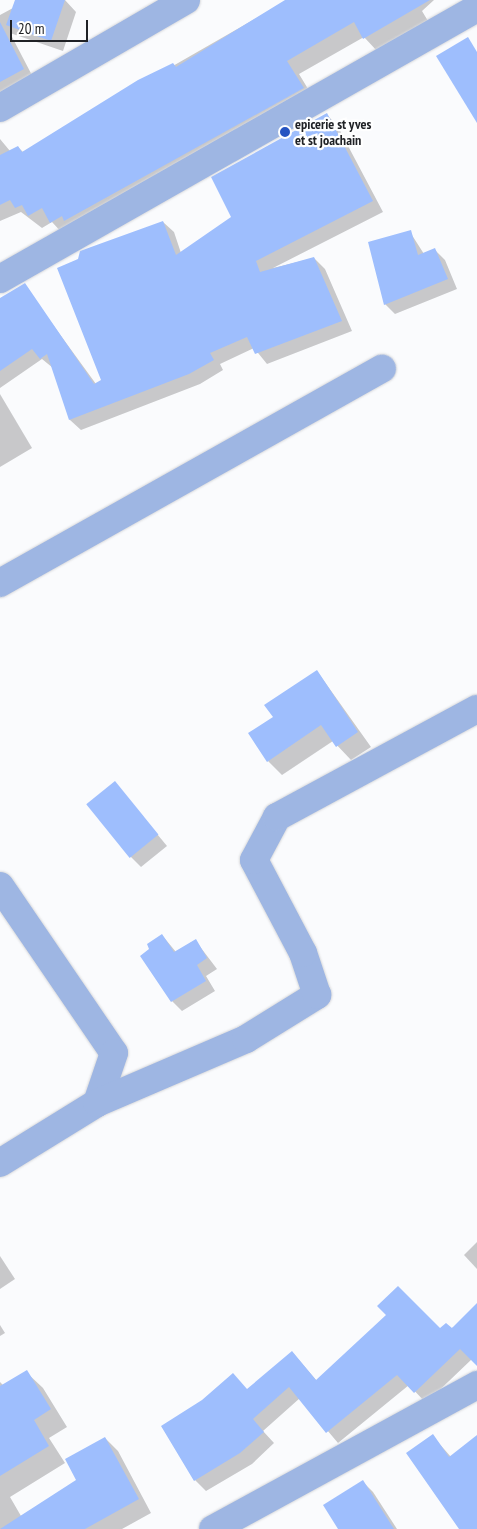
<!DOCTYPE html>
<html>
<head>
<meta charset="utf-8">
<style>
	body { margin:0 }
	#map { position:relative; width:477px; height:1529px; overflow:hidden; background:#fafbfd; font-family:"PT Sans Narrow",sans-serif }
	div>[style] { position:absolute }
	.shadow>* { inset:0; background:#0003 }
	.building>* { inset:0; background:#9ebefd; transform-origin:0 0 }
	.roads { filter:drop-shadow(0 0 1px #d7d8db) drop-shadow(0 0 1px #d7d8db) }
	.minor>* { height:28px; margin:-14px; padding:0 14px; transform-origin:14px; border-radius:14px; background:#9eb6e3 }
	.dots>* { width:14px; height:14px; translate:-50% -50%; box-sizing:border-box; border:2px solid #fff; border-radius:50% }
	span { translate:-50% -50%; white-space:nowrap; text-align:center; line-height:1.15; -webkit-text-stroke:4.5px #fff; paint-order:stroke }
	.poi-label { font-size:14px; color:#202226; font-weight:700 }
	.left { translate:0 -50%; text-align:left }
	.scale { position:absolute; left:10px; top:20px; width:78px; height:22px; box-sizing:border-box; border:2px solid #202226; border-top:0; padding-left:6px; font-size:15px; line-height:18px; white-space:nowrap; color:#202226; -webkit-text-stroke:4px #fff; paint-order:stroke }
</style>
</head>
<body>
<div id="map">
	<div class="shadow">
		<div style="clip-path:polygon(16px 0,65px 0,76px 12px,63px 51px,10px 33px,35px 81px,0 99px,0 15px,13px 8px)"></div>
		<div style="clip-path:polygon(288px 0,434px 0,422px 11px,428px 21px,377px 51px,364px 37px,299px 74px,316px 102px,64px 235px,52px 222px,42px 228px,21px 212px,0 221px,0 139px,10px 151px,18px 147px,23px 152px)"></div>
		<div style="clip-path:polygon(327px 115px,337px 125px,383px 212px,273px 268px,314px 258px,325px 269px,352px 331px,267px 364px,254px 348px,220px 364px,223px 370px,200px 384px,81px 430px,70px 420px,53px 368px,42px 359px,0 388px,0 300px,24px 285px,96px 384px,103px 381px,163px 222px,174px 232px,181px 253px,232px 218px)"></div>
		<div style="clip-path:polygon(410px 232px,424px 254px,435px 250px,445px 260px,457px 289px,395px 314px,385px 304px)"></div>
		<div style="clip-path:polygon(0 394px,32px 448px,0 467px)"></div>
		<div style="clip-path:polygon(317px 671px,371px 747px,351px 760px,333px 741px,282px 775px,268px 761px)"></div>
		<div style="clip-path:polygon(115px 783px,167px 846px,141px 867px,131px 857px)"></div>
		<div style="clip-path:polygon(162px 935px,176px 952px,195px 940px,217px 969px,206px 976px,215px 991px,182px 1011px,172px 1001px,151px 950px)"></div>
		<div style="clip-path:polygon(477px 1242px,477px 1269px,464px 1255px)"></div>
		<div style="clip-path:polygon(0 1256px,15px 1279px,0 1289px)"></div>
		<div style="clip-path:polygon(477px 1318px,477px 1364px,472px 1359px,426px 1403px,409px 1385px,338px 1443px,300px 1398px,263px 1431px,274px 1443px,252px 1464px,206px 1491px,195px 1480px,248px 1390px,292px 1352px,317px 1381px)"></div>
		<div style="clip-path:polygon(0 1325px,5px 1333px,0 1336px)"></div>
		<div style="clip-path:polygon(26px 1372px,43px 1388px,67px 1427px,49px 1438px,65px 1463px,10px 1497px,21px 1516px,78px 1481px,105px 1438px,118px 1451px,151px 1513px,122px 1529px,0 1529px,0 1382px,3px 1385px)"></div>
		<div style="clip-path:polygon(477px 1436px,477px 1529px,461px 1529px,437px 1441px,451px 1457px)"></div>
		<div style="clip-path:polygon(363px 1482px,373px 1492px,397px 1529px,339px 1529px)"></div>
	</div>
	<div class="building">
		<div style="clip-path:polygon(15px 0,65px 0,51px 41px,6px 25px)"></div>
		<div style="clip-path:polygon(285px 0,430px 0,363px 39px,354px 22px,287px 61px,304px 88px,64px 221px,62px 216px,50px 223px,42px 208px,28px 216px,22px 205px,15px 208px,10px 200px,0 205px,0 155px,18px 146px,22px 152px,138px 80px,173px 63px,176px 67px)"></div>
		<div style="clip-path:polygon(0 22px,24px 69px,0 82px)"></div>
		<div style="clip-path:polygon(468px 37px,477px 52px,477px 123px,436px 56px)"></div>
		<div style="clip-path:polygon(327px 113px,373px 201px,256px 261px,260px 272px,314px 257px,342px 321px,255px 354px,247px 337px,210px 353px,214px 360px,189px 374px,69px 420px,47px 354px,40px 359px,32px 349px,0 371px,0 298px,25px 283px,94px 384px,101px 380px,57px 268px,78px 259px,80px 251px,163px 221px,176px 255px,231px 217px,211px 177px)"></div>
		<div style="clip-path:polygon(411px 230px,418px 255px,435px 248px,448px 279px,384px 305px,368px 242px)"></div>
		<div style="clip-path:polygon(317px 670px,358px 732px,336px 747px,321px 725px,267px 762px,248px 733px,273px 717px,264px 705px)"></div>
		<div style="left:115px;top:781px;width:69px;height:37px;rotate:51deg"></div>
		<div style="clip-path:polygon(162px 934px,174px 952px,196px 939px,207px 958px,197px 965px,206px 981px,171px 1002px,140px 956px,149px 949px,147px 944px)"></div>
		<div style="clip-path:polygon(398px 1286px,440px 1328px,446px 1323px,452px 1328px,477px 1303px,477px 1366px,460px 1349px,414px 1393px,397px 1375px,326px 1433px,289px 1387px,253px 1419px,264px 1432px,240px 1453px,194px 1481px,161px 1426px,202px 1400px,233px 1373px,247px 1389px,292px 1351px,316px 1380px,386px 1315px,377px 1306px)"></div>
		<div style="clip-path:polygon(27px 1370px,51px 1409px,34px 1420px,49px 1446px,0 1476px,0 1386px)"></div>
		<div style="clip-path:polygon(433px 1434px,449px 1457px,477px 1435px,477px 1529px,459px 1529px,406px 1453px)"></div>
		<div style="clip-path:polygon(105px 1437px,139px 1499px,85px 1529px,0 1529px,76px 1480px,65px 1459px)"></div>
		<div style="clip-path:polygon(363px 1480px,394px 1529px,338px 1529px,323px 1505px)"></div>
	</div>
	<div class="roads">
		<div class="minor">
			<div style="left:0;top:108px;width:215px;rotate:-30.1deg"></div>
			<div style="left:0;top:279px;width:549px;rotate:-29.6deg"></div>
			<div style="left:0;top:583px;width:438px;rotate:-29.3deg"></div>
			<div style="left:0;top:886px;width:202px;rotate:55.7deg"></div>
			<div style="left:114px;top:1053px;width:53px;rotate:108.8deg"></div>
			<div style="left:97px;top:1103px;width:114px;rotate:148.3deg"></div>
			<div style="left:97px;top:1103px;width:162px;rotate:-23.2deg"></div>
			<div style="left:246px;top:1039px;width:84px;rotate:-31.8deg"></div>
			<div style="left:317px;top:995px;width:44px;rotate:-108.4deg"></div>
			<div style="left:303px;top:953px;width:105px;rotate:-117.8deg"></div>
			<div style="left:254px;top:860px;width:49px;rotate:-61.9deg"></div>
			<div style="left:277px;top:817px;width:227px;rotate:-28.4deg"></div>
			<div style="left:213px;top:1529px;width:301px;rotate:-28.6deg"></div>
		</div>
	</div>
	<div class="dots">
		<div style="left:285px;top:132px;background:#2553c1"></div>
	</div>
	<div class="poi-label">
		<span class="left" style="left:295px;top:132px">epicerie st yves<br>et st joachain</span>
	</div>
	<div class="scale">20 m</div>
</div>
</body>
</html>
